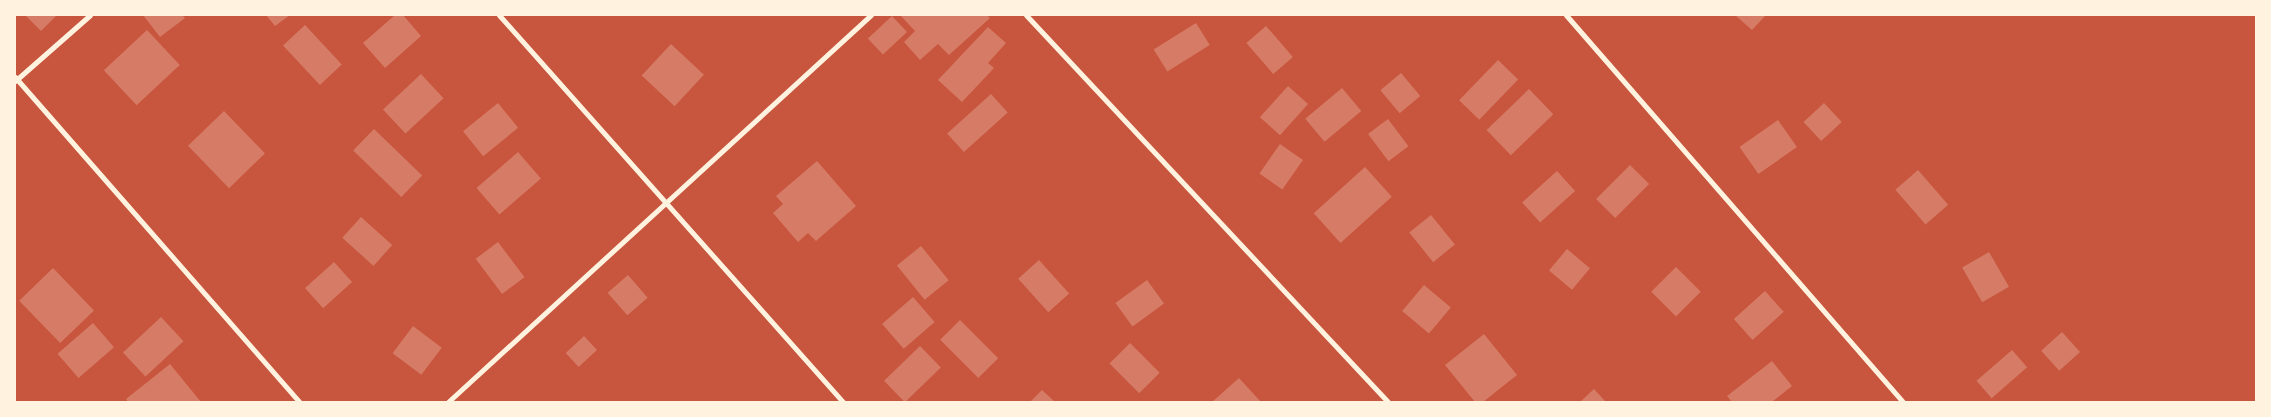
<!DOCTYPE html>
<html>
<head>
<meta charset="utf-8">
<style>
	body { margin:0 }
	#map { position:relative; width:2271px; height:417px; overflow:hidden; background:#c8553d; font-family:"Work Sans",sans-serif }
	div>[style] { position:absolute }
	.building>* { inset:0; background:#d67c66; transform-origin:0 0 }
	.minor>* { height:5px; margin:-2.5px; padding:0 2.5px; transform-origin:2.5px; border-radius:2.5px; background:#fff3e0 }
	span { translate:-50% -50%; white-space:nowrap; text-align:center; line-height:1.15; -webkit-text-stroke:4.5px #fff3e0; paint-order:stroke }
	.frame { position:absolute; inset:0; border:16px solid #fff3e0; pointer-events:none }
</style>
</head>
<body>
<div id="map">
	<div class="building">
		<div style="clip-path:polygon(25px 15px,57px 15px,41px 31px)"></div>
		<div style="clip-path:polygon(143px 15px,182px 15px,185px 18px,160px 37px)"></div>
		<div style="clip-path:polygon(266px 15px,290px 15px,275px 26px)"></div>
		<div style="clip-path:polygon(395px 15px,403px 15px,421px 36px,385px 68px,363px 43px)"></div>
		<div style="clip-path:polygon(900px 15px,987px 15px,990px 18px,949px 55px,938px 44px,920px 60px,904px 42px,915px 31px)"></div>
		<div style="clip-path:polygon(1735px 15px,1766px 15px,1752px 30px)"></div>
		<div style="left:892px;top:16px;width:22px;height:33px;rotate:47deg"></div>
		<div style="left:1196px;top:23px;width:26px;height:50px;rotate:58deg"></div>
		<div style="left:305px;top:25px;width:54px;height:30px;rotate:47deg"></div>
		<div style="left:1266px;top:26px;width:41px;height:26px;rotate:49deg"></div>
		<div style="clip-path:polygon(988px 27px,1006px 43px,988px 63px,994px 68px,962px 102px,938px 80px)"></div>
		<div style="left:147px;top:30px;width:48px;height:59px;rotate:47deg"></div>
		<div style="left:671px;top:44px;width:45px;height:43px;rotate:43deg"></div>
		<div style="left:1498px;top:60px;width:28px;height:56px;rotate:44deg"></div>
		<div style="left:1401px;top:73px;width:30px;height:27px;rotate:50deg"></div>
		<div style="left:421px;top:74px;width:33px;height:52px;rotate:47deg"></div>
		<div style="left:1288px;top:86px;width:27px;height:42px;rotate:42deg"></div>
		<div style="left:1342px;top:88px;width:30px;height:48px;rotate:50deg"></div>
		<div style="left:1529px;top:89px;width:35px;height:59px;rotate:46deg"></div>
		<div style="left:991px;top:94px;width:25px;height:59px;rotate:48deg"></div>
		<div style="left:498px;top:103px;width:32px;height:45px;rotate:51deg"></div>
		<div style="left:1824px;top:103px;width:26px;height:28px;rotate:47deg"></div>
		<div style="left:224px;top:111px;width:59px;height:50px;rotate:46deg"></div>
		<div style="left:1388px;top:119px;width:34px;height:25px;rotate:53deg"></div>
		<div style="left:1778px;top:120px;width:33px;height:47px;rotate:55deg"></div>
		<div style="left:374px;top:129px;width:67px;height:30px;rotate:44deg"></div>
		<div style="left:1280px;top:144px;width:28px;height:36px;rotate:35deg"></div>
		<div style="left:518px;top:152px;width:35px;height:55px;rotate:49deg"></div>
		<div style="clip-path:polygon(817px 161px,856px 206px,816px 241px,808px 233px,798px 242px,773px 213px,783px 204px,776px 196px)"></div>
		<div style="left:1630px;top:165px;width:27px;height:48px;rotate:45deg"></div>
		<div style="left:1365px;top:167px;width:40px;height:69px;rotate:48deg"></div>
		<div style="left:1918px;top:170px;width:46px;height:30px;rotate:49deg"></div>
		<div style="left:1557px;top:171px;width:27px;height:47px;rotate:48deg"></div>
		<div style="left:1431px;top:215px;width:38px;height:28px;rotate:51deg"></div>
		<div style="left:361px;top:217px;width:42px;height:28px;rotate:42deg"></div>
		<div style="left:498px;top:242px;width:44px;height:28px;rotate:53deg"></div>
		<div style="left:921px;top:246px;width:44px;height:31px;rotate:51deg"></div>
		<div style="left:1567px;top:249px;width:30px;height:28px;rotate:40deg"></div>
		<div style="left:1989px;top:252px;width:40px;height:31px;rotate:60deg"></div>
		<div style="left:1039px;top:260px;width:45px;height:28px;rotate:48deg"></div>
		<div style="left:334px;top:262px;width:27px;height:39px;rotate:48deg"></div>
		<div style="left:1676px;top:267px;width:35px;height:35px;rotate:45deg"></div>
		<div style="left:53px;top:268px;width:59px;height:47px;rotate:46deg"></div>
		<div style="left:628px;top:275px;width:30px;height:27px;rotate:49deg"></div>
		<div style="left:1147px;top:280px;width:29px;height:39px;rotate:54deg"></div>
		<div style="left:1424px;top:285px;width:35px;height:34px;rotate:40deg"></div>
		<div style="left:1765px;top:291px;width:28px;height:42px;rotate:48deg"></div>
		<div style="left:913px;top:297px;width:33px;height:41px;rotate:49deg"></div>
		<div style="left:161px;top:317px;width:33px;height:52px;rotate:47deg"></div>
		<div style="left:960px;top:320px;width:54px;height:28px;rotate:45deg"></div>
		<div style="left:93px;top:323px;width:32px;height:47px;rotate:49deg"></div>
		<div style="left:413px;top:326px;width:36px;height:34px;rotate:37deg"></div>
		<div style="left:2062px;top:332px;width:27px;height:28px;rotate:48deg"></div>
		<div style="clip-path:polygon(1484px 334px,1517px 375px,1483px 402px,1475px 402px,1445px 365px)"></div>
		<div style="left:584px;top:336px;width:19px;height:25px;rotate:47deg"></div>
		<div style="left:1130px;top:343px;width:42px;height:29px;rotate:45deg"></div>
		<div style="left:920px;top:346px;width:30px;height:50px;rotate:46deg"></div>
		<div style="left:2012px;top:350px;width:23px;height:47px;rotate:49deg"></div>
		<div style="clip-path:polygon(1772px 361px,1792px 386px,1772px 402px,1732px 402px,1727px 396px)"></div>
		<div style="clip-path:polygon(170px 364px,201px 402px,128px 402px,126px 399px)"></div>
		<div style="clip-path:polygon(1239px 378px,1261px 402px,1212px 402px)"></div>
		<div style="clip-path:polygon(1594px 389px,1606px 402px,1580px 402px)"></div>
		<div style="clip-path:polygon(1042px 390px,1055px 402px,1030px 402px)"></div>
	</div>
	<div class="minor">
		<div style="left:499px;top:15px;width:518px;rotate:48.37deg"></div>
		<div style="left:1026px;top:15px;width:530px;rotate:46.91deg"></div>
		<div style="left:1566px;top:15px;width:513px;rotate:48.95deg"></div>
		<div style="left:15px;top:77px;width:432px;rotate:48.8deg"></div>
		<div style="left:15px;top:81px;width:100px;rotate:-41.3deg"></div>
		<div style="left:448px;top:402px;width:573px;rotate:-42.46deg"></div>
	</div>
	<div class="frame"></div>
</div>
</body>
</html>
